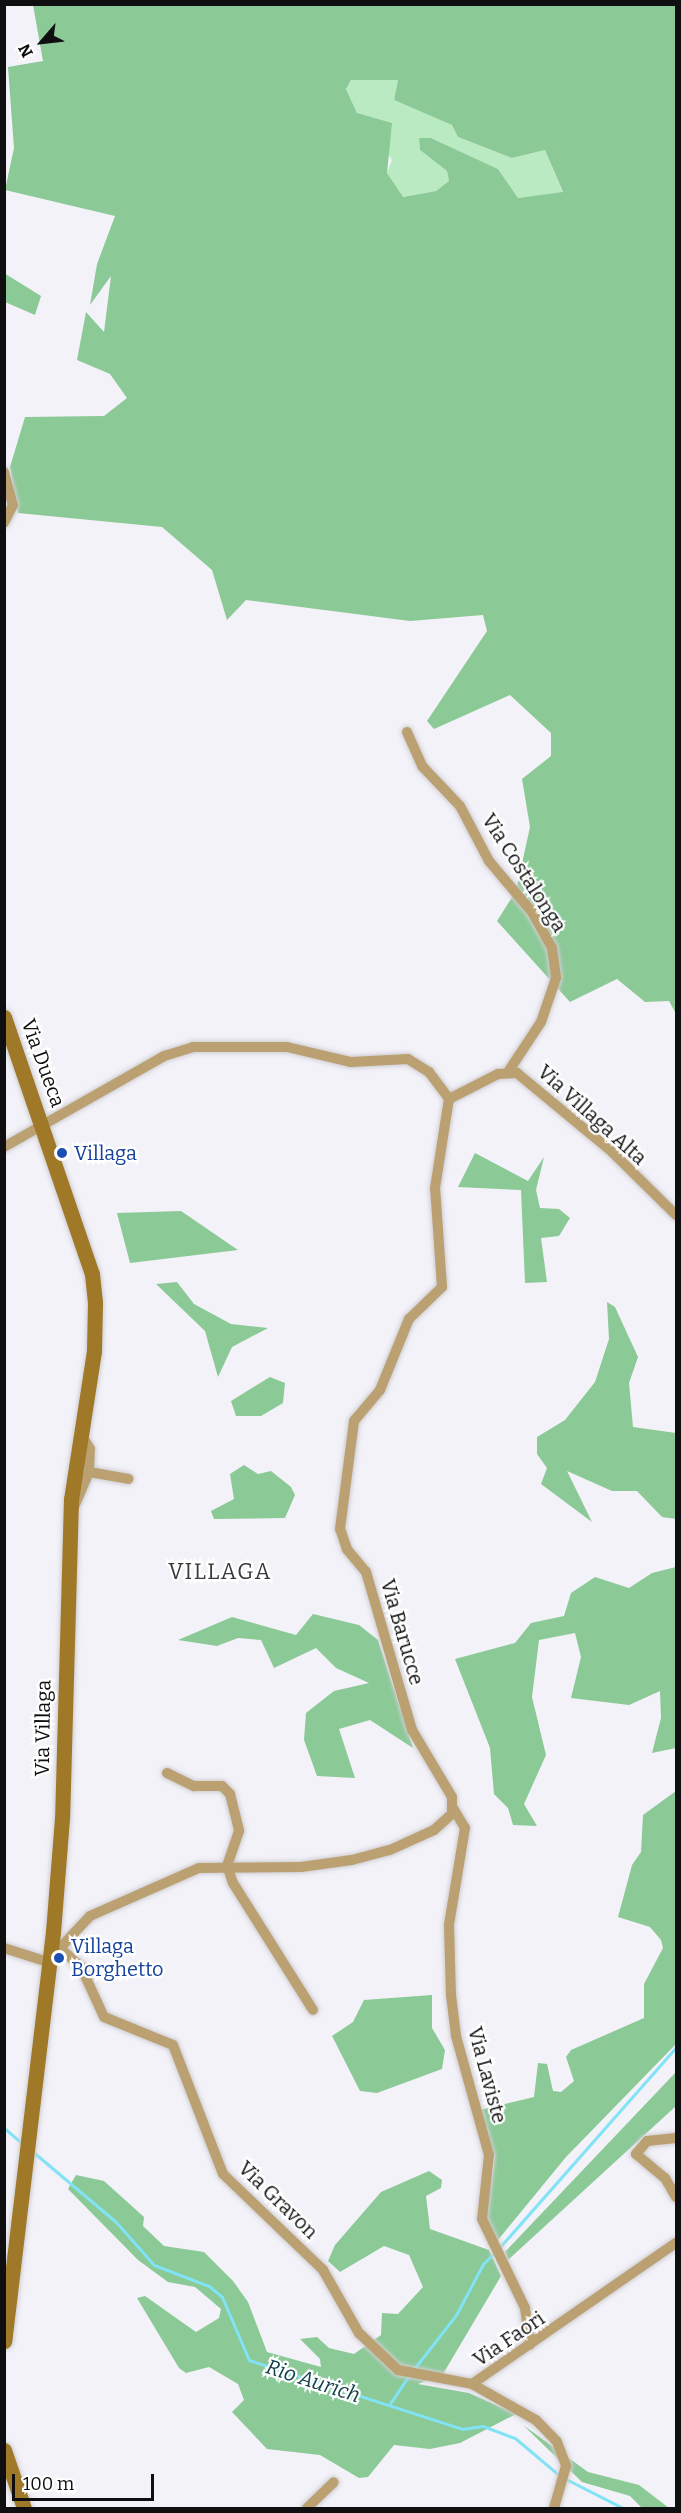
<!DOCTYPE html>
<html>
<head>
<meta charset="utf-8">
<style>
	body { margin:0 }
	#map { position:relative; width:681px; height:2513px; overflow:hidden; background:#f3f2f8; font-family:Bitter,serif }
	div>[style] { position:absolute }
	.green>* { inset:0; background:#baeac2 }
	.forest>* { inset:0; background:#8bc997 }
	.stream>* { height:3px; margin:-1.5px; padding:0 1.5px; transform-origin:1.5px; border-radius:1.5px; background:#81e3f5 }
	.roads { filter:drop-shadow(0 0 2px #cfced3) drop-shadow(0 0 2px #cfced3) }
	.street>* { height:10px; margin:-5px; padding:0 5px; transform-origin:5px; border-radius:5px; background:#bba172 }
	.secondary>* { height:15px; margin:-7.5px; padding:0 7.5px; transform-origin:7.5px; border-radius:7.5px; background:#9f7828 }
	.dots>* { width:16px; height:16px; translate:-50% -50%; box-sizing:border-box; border:3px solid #fff; border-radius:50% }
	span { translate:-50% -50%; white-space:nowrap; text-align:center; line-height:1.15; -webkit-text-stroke:4.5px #fff; paint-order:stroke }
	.street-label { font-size:20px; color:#0f0f11 }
	.transit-label { font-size:20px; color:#164399 }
	.left { translate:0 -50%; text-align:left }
	.water-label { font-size:21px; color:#14424a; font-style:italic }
	.quarter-label { font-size:22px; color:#3a3a3e; letter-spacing:1.5px }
	.frame { position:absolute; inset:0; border:6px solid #0f0f11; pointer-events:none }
	.north { position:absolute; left:12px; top:12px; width:60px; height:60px; -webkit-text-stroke:4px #fff; paint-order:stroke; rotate:242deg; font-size:16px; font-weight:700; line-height:24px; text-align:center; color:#0f0f11 }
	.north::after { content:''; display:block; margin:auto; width:21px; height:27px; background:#0f0f11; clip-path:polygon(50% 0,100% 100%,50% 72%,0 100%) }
	.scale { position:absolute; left:12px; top:2474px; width:142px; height:27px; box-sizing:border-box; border:3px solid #0f0f11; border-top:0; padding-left:8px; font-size:18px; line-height:21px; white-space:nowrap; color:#0f0f11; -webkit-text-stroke:4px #fff; paint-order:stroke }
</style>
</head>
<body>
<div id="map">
	<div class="green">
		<div style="clip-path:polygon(351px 80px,398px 80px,394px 100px,453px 125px,458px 137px,512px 158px,545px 150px,563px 193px,518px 198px,498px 169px,431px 138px,419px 138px,420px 150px,447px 171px,449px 181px,436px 191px,402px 197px,387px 173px,392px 160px,357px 113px,346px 89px)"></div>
	</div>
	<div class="forest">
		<div style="clip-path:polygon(evenodd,33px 5px,676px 5px,676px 1014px,669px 1001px,645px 1002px,617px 979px,570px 1002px,497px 921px,516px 891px,530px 827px,522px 779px,551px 756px,551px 733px,510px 695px,434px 729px,427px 721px,487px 631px,483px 615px,410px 621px,246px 600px,227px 620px,212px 570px,162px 527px,18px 513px,10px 467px,25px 417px,104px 416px,127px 398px,110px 374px,77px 360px,86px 312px,104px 332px,111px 276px,90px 305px,97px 264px,115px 216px,5px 190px,14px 148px,8px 67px,43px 61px,33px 5px,351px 80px,398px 80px,394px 100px,452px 125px,458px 137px,512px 158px,545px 150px,563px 192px,518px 198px,498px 169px,431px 138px,419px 138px,420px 150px,447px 171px,449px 181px,436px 191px,403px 197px,387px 173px,392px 123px,357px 113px,346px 89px,351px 80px)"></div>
		<div style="clip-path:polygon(4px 273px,41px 296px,35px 315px,5px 302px)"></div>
		<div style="clip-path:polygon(475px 1153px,528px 1181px,544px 1157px,536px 1190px,540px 1208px,559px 1209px,570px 1218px,559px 1236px,541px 1238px,547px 1282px,525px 1283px,521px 1190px,458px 1187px)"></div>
		<div style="clip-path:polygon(181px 1211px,238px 1250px,130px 1263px,117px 1213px)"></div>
		<div style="clip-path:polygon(177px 1282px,194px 1304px,231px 1324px,268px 1328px,232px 1347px,218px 1377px,205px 1331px,156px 1284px)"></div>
		<div style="clip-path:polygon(607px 1302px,615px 1307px,638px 1357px,629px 1383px,633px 1427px,676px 1433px,676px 1519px,662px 1517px,637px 1491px,612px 1491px,567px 1471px,592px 1522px,541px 1484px,547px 1468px,537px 1454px,537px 1437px,565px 1420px,595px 1382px,609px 1339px)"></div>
		<div style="clip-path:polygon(270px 1377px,285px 1383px,283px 1403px,261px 1416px,236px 1416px,231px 1401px)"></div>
		<div style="clip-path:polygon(244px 1465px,258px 1474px,271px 1471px,291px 1487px,295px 1495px,285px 1518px,214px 1519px,211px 1511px,234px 1499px,230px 1474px)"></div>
		<div style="clip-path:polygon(676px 1567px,676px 1748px,652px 1753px,661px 1718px,660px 1691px,629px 1705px,571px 1698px,581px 1657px,575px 1633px,539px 1640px,532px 1697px,546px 1755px,524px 1804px,537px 1826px,513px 1825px,508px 1808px,494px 1794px,490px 1748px,455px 1659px,515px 1643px,531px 1623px,564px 1616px,571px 1593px,595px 1577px,629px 1588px,652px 1573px)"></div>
		<div style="clip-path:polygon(313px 1614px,359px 1625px,378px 1640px,413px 1748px,370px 1720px,339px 1729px,355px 1778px,317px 1776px,304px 1740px,306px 1713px,334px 1691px,369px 1683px,336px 1668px,316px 1648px,274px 1668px,261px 1640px,238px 1638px,217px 1646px,178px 1640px,232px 1617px,296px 1635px)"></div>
		<div style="clip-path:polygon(676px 1791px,676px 2044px,566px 2157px,493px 2246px,487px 2217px,495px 2157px,480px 2110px,534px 2097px,538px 2063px,547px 2064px,553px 2091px,561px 2092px,574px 2081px,566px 2057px,571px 2050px,644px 2018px,644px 1984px,663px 1948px,661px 1940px,650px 1927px,618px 1917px,632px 1865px,641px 1852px,643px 1815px)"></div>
		<div style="clip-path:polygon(432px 1995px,432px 2028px,445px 2050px,442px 2069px,377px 2093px,360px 2091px,332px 2036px,353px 2022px,364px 2000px)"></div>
		<div style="clip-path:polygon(676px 2072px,676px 2106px,508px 2260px,505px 2252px)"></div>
		<div style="clip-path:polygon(429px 2171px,442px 2180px,441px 2188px,426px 2196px,430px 2229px,489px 2250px,501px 2276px,443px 2374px,418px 2384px,469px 2393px,516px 2414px,460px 2443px,430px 2449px,394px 2445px,368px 2477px,359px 2478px,320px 2455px,267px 2449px,232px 2412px,244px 2400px,238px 2384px,209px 2367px,186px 2373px,179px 2368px,137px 2298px,145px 2296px,196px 2332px,219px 2318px,221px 2309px,195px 2287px,168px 2282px,138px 2260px,68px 2189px,76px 2175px,104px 2181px,144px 2217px,143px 2226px,164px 2246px,204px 2252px,233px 2281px,248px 2302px,267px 2352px,321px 2367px,320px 2359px,300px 2339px,317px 2337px,329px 2348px,354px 2354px,381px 2335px,382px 2313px,398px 2314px,423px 2287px,409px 2255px,384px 2246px,340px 2272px,328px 2261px,335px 2245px,381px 2192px)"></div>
		<div style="clip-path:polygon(523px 2425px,588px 2472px,639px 2485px,669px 2508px,642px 2508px,630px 2496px,582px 2482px)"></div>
	</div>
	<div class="stream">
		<div style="left:4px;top:2128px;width:23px;rotate:40deg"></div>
		<div style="left:32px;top:2151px;width:110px;rotate:40.2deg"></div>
		<div style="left:116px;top:2222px;width:57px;rotate:48.5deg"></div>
		<div style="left:154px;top:2265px;width:59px;rotate:20.9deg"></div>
		<div style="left:209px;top:2286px;width:17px;rotate:40deg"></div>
		<div style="left:222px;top:2297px;width:69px;rotate:66.8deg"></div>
		<div style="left:249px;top:2360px;width:224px;rotate:17.9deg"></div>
		<div style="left:462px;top:2429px;width:21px;rotate:-8deg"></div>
		<div style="left:483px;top:2426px;width:34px;rotate:21deg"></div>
		<div style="left:515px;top:2438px;width:59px;rotate:40.2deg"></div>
		<div style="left:499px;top:2248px;width:268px;rotate:-48.6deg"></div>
		<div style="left:413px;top:2370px;width:70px;rotate:-52deg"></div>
		<div style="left:456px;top:2315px;width:58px;rotate:-62.1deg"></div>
		<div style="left:483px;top:2264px;width:16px;rotate:-45deg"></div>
		<div style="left:389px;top:2405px;width:36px;rotate:-56deg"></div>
		<div style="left:566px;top:2479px;width:64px;rotate:27deg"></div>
	</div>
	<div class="roads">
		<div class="street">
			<div style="left:4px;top:472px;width:34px;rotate:75deg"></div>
			<div style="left:13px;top:505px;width:20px;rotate:117deg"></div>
			<div style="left:407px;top:732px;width:37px;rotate:66deg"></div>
			<div style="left:422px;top:766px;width:55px;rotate:46.5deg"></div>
			<div style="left:460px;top:806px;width:62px;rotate:62.2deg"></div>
			<div style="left:489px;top:861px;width:67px;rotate:49.9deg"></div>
			<div style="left:532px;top:912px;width:41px;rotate:60.9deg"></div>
			<div style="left:552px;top:948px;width:30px;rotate:82deg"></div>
			<div style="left:556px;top:978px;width:46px;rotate:108.8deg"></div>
			<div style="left:541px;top:1022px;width:60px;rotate:123.4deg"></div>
			<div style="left:449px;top:1099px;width:55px;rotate:-27deg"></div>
			<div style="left:498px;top:1074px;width:19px;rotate:-3deg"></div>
			<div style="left:517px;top:1073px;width:119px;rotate:39.6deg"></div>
			<div style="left:609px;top:1149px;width:94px;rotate:44.6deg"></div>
			<div style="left:4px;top:1147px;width:184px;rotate:-29.6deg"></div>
			<div style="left:164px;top:1056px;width:30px;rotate:-17deg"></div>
			<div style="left:193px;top:1047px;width:94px"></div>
			<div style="left:287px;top:1047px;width:66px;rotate:13.2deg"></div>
			<div style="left:351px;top:1062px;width:57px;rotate:-3deg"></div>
			<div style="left:408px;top:1059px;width:25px;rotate:32deg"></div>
			<div style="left:429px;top:1072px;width:34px;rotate:53deg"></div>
			<div style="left:89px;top:1472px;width:40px;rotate:10deg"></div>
			<div style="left:71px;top:1514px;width:46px;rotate:-66.8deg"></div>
			<div style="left:89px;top:1472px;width:23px;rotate:-88deg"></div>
			<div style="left:90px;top:1449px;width:19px;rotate:-122deg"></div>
			<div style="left:167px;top:1773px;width:30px;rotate:26deg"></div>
			<div style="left:194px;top:1786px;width:28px"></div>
			<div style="left:222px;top:1786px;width:11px;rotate:45deg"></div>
			<div style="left:230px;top:1794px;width:38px;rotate:76deg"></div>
			<div style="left:239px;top:1831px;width:36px;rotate:109deg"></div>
			<div style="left:227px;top:1865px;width:19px;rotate:72deg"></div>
			<div style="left:233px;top:1883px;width:150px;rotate:57.8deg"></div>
			<div style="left:453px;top:1808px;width:23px;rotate:59deg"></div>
			<div style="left:465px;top:1828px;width:98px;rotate:99.4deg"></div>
			<div style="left:449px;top:1925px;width:70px;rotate:88.4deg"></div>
			<div style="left:451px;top:1995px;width:41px;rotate:83deg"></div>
			<div style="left:456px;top:2036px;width:123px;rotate:74.5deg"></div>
			<div style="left:489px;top:2155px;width:64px;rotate:96.2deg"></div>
			<div style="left:482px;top:2219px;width:99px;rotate:64.2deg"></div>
			<div style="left:525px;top:2308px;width:37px;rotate:82deg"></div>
			<div style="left:52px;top:1937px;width:14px;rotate:54deg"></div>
			<div style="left:60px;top:1948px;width:44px;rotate:-46.8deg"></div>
			<div style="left:90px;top:1916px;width:119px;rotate:-23.8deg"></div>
			<div style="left:199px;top:1868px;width:102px;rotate:-0.6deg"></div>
			<div style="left:301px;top:1867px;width:51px;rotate:-7.8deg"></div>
			<div style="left:352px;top:1860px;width:39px;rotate:-15deg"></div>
			<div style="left:390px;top:1850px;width:48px;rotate:-24.4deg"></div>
			<div style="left:434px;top:1830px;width:24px;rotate:-42deg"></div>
			<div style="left:452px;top:1814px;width:17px;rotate:-90deg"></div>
			<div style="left:452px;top:1797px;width:78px;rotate:-120.8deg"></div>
			<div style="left:412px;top:1730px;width:165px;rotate:-106.2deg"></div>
			<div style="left:366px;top:1572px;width:30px;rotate:-130deg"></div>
			<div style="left:347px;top:1549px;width:21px;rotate:-109deg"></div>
			<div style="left:340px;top:1529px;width:109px;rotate:-82.6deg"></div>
			<div style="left:354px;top:1421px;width:40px;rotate:-50deg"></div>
			<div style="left:380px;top:1390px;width:77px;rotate:-67.8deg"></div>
			<div style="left:409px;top:1319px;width:46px;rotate:-44.1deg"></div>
			<div style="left:442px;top:1287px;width:99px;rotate:-94deg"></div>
			<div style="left:435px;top:1188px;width:90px;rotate:-81.1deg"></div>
			<div style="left:4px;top:1948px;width:46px;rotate:17.7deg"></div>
			<div style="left:60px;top:1948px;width:28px;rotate:42deg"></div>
			<div style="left:81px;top:1967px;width:55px;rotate:65.3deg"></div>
			<div style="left:104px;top:2017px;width:74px;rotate:22.1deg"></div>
			<div style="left:173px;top:2045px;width:138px;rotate:68.8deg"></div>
			<div style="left:223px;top:2174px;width:139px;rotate:43.8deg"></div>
			<div style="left:323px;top:2270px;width:73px;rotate:60.3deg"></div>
			<div style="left:359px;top:2333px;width:54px;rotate:43.5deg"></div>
			<div style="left:398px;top:2370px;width:75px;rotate:10.7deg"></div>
			<div style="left:676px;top:2138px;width:29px;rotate:174deg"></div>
			<div style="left:647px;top:2141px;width:17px;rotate:130deg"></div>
			<div style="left:636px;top:2154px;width:38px;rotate:40deg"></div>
			<div style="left:665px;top:2178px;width:22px;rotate:60deg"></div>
			<div style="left:472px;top:2384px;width:248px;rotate:-34.7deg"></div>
			<div style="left:472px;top:2384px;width:73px;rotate:29.4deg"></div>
			<div style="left:536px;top:2420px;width:30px;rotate:46deg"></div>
			<div style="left:557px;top:2442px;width:26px;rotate:69deg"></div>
			<div style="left:566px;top:2466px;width:44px;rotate:105.9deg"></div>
			<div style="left:307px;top:2508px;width:37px;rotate:-44deg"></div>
		</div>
		<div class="secondary">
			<div style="left:4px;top:1017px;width:272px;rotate:71.1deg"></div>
			<div style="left:92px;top:1274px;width:29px;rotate:84deg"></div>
			<div style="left:95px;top:1303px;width:48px;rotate:91.2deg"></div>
			<div style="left:94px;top:1351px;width:150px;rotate:98.8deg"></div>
			<div style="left:71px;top:1499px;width:319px;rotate:91.6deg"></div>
			<div style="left:62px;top:1818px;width:114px;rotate:94.5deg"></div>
			<div style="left:53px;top:1932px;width:412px;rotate:96.8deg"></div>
			<div style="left:4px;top:2450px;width:61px;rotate:71deg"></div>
		</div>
	</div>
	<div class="dots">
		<div style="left:62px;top:1153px;background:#1a4fb4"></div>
		<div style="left:59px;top:1958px;background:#1a4fb4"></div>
	</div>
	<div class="street-label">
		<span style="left:524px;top:873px;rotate:57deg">Via Costalonga</span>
		<span style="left:43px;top:1063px;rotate:70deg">Via Dueca</span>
		<span style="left:592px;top:1115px;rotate:42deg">Via Villaga Alta</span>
		<span style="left:402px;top:1632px;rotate:74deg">Via Barucce</span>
		<span style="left:43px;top:1728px;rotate:-89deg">Via Villaga</span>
		<span style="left:487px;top:2075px;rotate:75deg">Via Laviste</span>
		<span style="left:278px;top:2200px;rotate:44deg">Via Gravon</span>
		<span style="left:509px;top:2339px;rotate:-34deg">Via Faori</span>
	</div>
	<div class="transit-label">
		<span class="left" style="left:74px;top:1153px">Villaga</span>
		<span class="left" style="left:71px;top:1958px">Villaga<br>Borghetto</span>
	</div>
	<div class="water-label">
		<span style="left:313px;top:2381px;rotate:18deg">Rio Aurich</span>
	</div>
	<div class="quarter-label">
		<span style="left:220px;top:1572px">VILLAGA</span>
	</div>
	<div class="frame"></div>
	<div class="north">N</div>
	<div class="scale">100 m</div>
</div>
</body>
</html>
